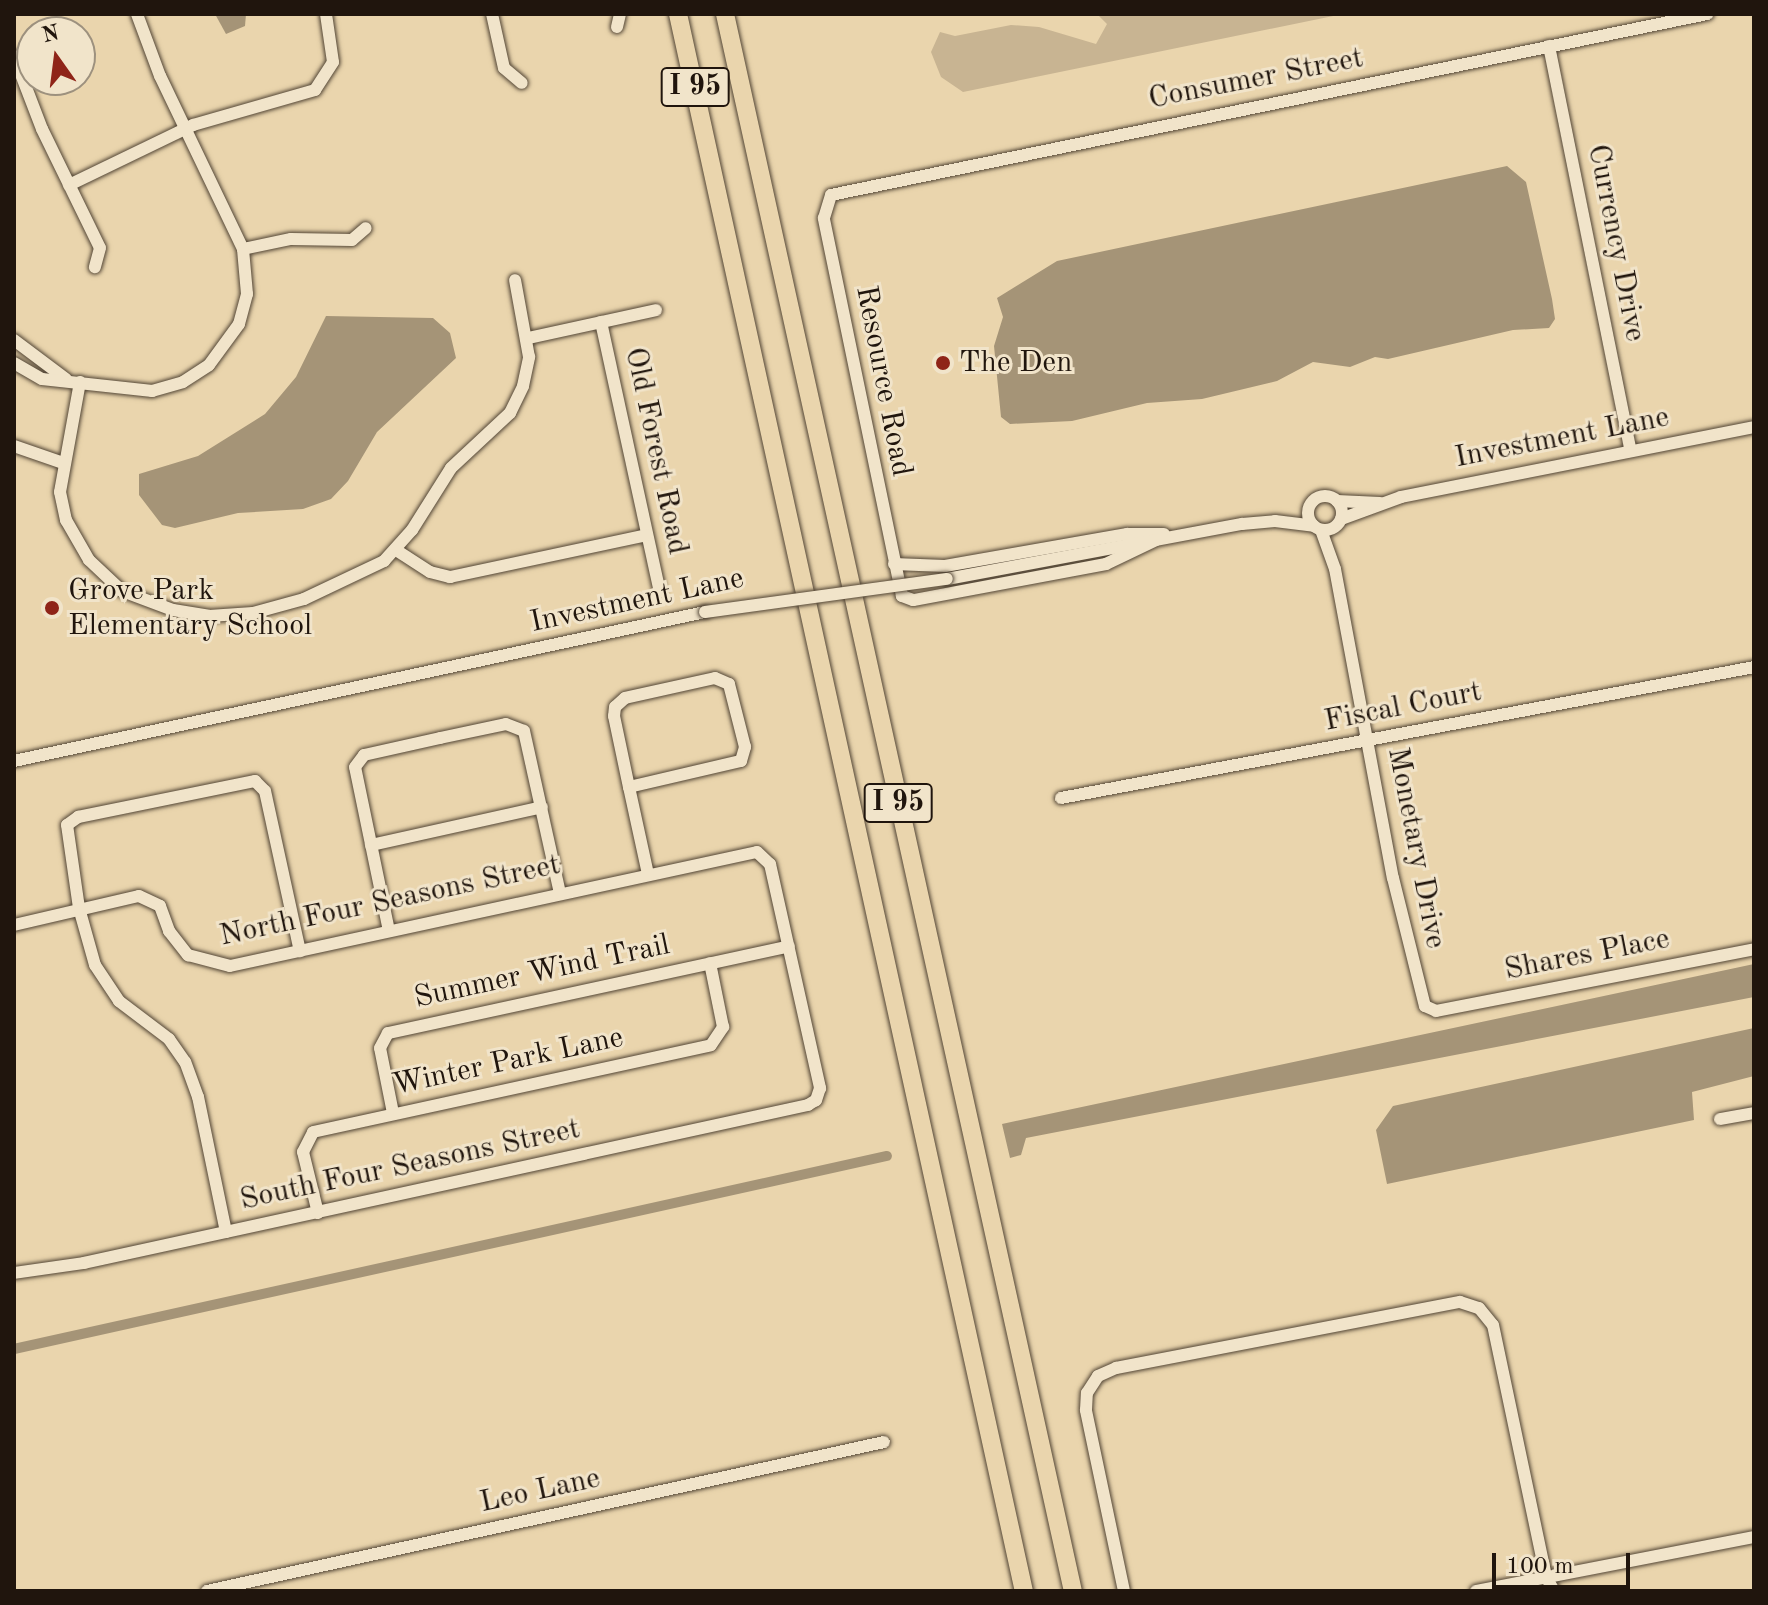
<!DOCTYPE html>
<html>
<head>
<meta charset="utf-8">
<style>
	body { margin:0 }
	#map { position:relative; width:1768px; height:1605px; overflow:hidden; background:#ead5ad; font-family:"Old Standard TT",serif }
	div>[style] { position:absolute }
	.green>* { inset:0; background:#c8b492 }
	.water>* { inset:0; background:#a59477 }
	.canal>* { height:10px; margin:-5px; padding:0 5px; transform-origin:5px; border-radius:5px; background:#a59477 }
	.roads { filter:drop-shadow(0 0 2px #524535) drop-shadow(0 0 2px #524535) }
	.minor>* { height:12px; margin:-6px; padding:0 6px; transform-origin:6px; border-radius:6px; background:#f1e4ca }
	.minor>.ring { margin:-6px; padding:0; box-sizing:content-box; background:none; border:12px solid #f1e4ca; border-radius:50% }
	.highway>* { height:18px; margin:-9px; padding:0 9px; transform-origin:9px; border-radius:9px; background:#ead5ad }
	.bridges { filter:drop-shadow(0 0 2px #524535) drop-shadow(0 0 2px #524535) }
	.minor-bridge>* { height:12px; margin:-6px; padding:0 6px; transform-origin:6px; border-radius:6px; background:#f1e4ca }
	.dots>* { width:22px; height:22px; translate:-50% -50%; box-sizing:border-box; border:4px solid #f1e4ca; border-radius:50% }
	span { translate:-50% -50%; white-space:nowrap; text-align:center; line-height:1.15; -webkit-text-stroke:6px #f1e4ca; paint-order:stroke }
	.shield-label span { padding:2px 6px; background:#f1e4ca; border:2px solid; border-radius:6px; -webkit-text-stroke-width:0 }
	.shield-label { font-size:28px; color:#20150d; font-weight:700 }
	.street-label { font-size:30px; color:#20150d }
	.poi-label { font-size:30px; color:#20150d }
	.left { translate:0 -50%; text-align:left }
	.frame { position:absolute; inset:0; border:16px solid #20150d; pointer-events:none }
	.north { position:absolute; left:16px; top:16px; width:80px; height:80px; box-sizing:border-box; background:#f1e4ca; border:2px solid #9d917e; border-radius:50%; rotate:346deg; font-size:22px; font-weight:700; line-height:32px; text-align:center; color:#20150d }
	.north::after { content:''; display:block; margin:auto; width:28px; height:36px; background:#8f2418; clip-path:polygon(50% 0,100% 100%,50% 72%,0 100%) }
	.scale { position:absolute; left:1492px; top:1553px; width:138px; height:36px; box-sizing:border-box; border:4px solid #20150d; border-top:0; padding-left:10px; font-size:24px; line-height:28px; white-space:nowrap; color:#20150d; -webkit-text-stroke:6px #f1e4ca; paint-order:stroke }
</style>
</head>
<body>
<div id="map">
	<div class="green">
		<div style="clip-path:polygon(1097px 14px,1343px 14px,963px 92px,941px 77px,931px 52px,940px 32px,955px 36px,1011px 25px,1039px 27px,1096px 44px,1107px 24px)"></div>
	</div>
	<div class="water">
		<div style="clip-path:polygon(215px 14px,246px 14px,245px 26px,226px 34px)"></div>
		<div style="clip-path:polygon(1507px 166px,1526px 182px,1552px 299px,1555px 319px,1549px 328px,1513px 330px,1388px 359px,1375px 357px,1350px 367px,1313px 362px,1277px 381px,1202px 399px,1147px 403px,1072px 421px,1010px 424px,1001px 417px,994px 346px,1003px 317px,997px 298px,1057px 261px)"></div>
		<div style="clip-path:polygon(326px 316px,433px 318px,450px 333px,456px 358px,377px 432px,348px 481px,331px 499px,303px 509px,238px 513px,175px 528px,162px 525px,139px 495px,139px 474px,198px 456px,265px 414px,296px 377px)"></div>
		<div style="clip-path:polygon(1754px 964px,1754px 997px,1026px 1138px,1021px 1155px,1010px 1158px,1002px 1124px)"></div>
		<div style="clip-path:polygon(1754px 1028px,1754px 1076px,1692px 1092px,1694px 1120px,1387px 1184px,1376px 1130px,1393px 1106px)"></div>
	</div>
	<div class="canal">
		<div style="left:14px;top:1349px;width:894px;rotate:-12.47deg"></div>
	</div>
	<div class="roads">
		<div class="minor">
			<div style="left:492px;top:14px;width:55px;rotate:77.5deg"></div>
			<div style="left:504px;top:68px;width:23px;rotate:40deg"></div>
			<div style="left:617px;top:27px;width:13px;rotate:-77deg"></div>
			<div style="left:1549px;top:46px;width:413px;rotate:78.6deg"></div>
			<div style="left:14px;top:56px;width:78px;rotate:69deg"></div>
			<div style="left:42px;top:129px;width:132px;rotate:64deg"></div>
			<div style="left:100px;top:248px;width:20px;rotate:105deg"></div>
			<div style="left:69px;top:185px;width:138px;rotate:-25.8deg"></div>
			<div style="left:193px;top:125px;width:127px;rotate:-16deg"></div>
			<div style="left:315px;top:90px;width:33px;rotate:-57deg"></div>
			<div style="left:333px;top:62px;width:49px;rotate:-98.3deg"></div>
			<div style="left:243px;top:249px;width:49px;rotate:-11.8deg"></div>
			<div style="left:291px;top:239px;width:61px;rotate:0.9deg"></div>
			<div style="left:352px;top:240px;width:18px;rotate:-41deg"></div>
			<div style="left:601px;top:322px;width:276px;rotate:77.7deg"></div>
			<div style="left:528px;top:338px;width:131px;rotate:-12.3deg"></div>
			<div style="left:14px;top:340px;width:65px;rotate:36.9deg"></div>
			<div style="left:14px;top:363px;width:32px;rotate:30deg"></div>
			<div style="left:42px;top:379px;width:111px;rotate:6.2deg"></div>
			<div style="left:152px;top:391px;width:32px;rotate:-16deg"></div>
			<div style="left:183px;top:382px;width:31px;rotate:-33deg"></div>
			<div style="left:209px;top:365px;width:51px;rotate:-53.8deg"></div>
			<div style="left:239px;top:324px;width:31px;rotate:-75deg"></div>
			<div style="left:247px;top:294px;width:45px;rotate:-95.1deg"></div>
			<div style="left:243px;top:249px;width:192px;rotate:-115.6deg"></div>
			<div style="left:160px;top:76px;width:66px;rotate:-110.4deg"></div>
			<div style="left:80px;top:382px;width:112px;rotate:100.3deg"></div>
			<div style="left:60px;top:492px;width:29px;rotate:78deg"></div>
			<div style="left:66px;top:520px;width:46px;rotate:60.1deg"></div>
			<div style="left:89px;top:560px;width:45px;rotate:43.2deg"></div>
			<div style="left:122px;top:591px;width:54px;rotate:20.4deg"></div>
			<div style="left:173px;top:610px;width:36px;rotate:9deg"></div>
			<div style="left:209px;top:616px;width:44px;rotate:-3.9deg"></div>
			<div style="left:253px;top:613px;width:53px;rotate:-15.4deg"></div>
			<div style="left:304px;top:599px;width:89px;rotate:-25.4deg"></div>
			<div style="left:384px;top:561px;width:42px;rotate:-47.9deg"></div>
			<div style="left:412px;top:530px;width:73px;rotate:-57.8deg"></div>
			<div style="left:451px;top:468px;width:81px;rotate:-43deg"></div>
			<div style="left:510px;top:413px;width:30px;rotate:-64deg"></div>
			<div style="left:523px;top:386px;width:30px;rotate:-78deg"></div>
			<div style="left:529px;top:357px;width:78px;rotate:-100.3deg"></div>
			<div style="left:14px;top:446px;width:52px;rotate:19.1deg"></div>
			<div class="ring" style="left:1308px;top:496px;width:22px;height:22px"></div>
			<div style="left:1337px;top:501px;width:43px;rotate:2.7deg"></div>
			<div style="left:1341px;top:519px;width:64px;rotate:-20.1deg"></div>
			<div style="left:1401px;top:497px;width:360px;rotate:-11.2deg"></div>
			<div style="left:1321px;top:530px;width:41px;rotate:70.3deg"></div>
			<div style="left:1335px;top:569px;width:314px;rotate:79.4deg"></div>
			<div style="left:1393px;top:878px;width:132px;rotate:76deg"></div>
			<div style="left:1425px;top:1006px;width:12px;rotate:24deg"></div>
			<div style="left:1436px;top:1011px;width:324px;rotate:-11deg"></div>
			<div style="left:1156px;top:540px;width:55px;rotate:154.4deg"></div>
			<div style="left:1106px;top:564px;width:196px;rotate:169.4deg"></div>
			<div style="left:913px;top:600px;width:12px;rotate:-160deg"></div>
			<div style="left:902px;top:596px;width:386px;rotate:-101.7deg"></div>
			<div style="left:824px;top:218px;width:24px;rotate:-73deg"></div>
			<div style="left:831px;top:195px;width:895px;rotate:-11.67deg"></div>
			<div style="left:396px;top:550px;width:40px;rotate:32.9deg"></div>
			<div style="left:430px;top:572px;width:21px;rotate:14deg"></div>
			<div style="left:450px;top:577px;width:201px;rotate:-12deg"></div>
			<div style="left:894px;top:564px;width:51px;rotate:2.2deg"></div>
			<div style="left:945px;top:566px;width:185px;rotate:-10deg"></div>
			<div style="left:1127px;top:534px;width:37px"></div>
			<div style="left:947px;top:579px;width:300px;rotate:-10.6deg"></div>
			<div style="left:1242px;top:524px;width:33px;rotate:-5deg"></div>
			<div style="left:1275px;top:521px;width:39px;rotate:7deg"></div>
			<div style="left:14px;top:761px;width:707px;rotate:-12.17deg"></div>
			<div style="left:629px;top:787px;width:115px;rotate:-13.1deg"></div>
			<div style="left:741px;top:761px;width:15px;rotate:-74deg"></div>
			<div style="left:745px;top:747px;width:65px;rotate:-104.3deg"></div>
			<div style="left:729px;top:684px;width:15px;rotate:-157deg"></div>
			<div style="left:715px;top:678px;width:92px;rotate:167.5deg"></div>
			<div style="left:625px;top:698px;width:13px;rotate:138deg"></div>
			<div style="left:615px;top:707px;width:9px;rotate:96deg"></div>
			<div style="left:614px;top:716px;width:73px;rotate:78.1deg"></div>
			<div style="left:629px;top:787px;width:89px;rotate:77.7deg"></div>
			<div style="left:1061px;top:798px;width:705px;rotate:-10.7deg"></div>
			<div style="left:371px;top:845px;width:175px;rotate:-12.5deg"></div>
			<div style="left:14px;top:925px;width:128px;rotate:-13.1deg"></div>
			<div style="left:139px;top:896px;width:23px;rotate:25deg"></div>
			<div style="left:160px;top:906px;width:27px;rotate:70deg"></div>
			<div style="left:169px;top:931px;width:31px;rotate:52deg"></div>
			<div style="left:188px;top:955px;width:43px;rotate:14.7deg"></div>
			<div style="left:230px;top:966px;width:539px;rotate:-12.21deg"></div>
			<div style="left:757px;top:852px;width:18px;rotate:43deg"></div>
			<div style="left:770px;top:864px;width:230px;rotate:77.4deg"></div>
			<div style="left:820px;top:1088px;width:13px;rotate:108deg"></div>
			<div style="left:816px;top:1100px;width:9px;rotate:148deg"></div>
			<div style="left:808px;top:1105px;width:741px;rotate:167.69deg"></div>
			<div style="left:84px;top:1263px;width:71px;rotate:171.9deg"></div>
			<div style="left:389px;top:931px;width:167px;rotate:-101.7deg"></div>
			<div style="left:355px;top:767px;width:15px;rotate:-53deg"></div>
			<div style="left:364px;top:755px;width:78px;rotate:-12.6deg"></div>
			<div style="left:440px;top:738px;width:67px;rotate:-12deg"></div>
			<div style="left:506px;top:724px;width:19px;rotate:21deg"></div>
			<div style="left:524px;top:731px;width:166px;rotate:77.5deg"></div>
			<div style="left:393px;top:1113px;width:66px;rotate:-101.3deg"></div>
			<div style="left:380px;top:1048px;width:17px;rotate:-62deg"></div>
			<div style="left:388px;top:1033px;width:410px;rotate:-12.2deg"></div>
			<div style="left:1720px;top:1119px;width:35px;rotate:-10deg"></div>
			<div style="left:318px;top:1213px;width:63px;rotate:-103.8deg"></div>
			<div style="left:303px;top:1152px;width:22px;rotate:-63deg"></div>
			<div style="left:313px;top:1132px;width:407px;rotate:-12.3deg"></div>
			<div style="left:711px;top:1045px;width:22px;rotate:-56deg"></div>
			<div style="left:723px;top:1027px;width:65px;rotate:-101.5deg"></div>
			<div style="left:226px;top:1232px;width:138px;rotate:-101.7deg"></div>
			<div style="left:198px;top:1097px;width:37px;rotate:-110deg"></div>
			<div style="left:185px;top:1062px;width:28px;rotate:-125deg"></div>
			<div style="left:169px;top:1039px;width:63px;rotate:-142.8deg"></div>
			<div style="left:119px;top:1001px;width:43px;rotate:-123.7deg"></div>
			<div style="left:95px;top:965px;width:59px;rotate:-105.7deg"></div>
			<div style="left:79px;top:908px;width:84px;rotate:-98.2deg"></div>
			<div style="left:67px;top:825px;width:14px;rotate:-36deg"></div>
			<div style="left:78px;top:817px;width:181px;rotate:-11.5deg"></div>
			<div style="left:255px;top:781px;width:14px;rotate:45deg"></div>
			<div style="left:265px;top:791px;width:164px;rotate:77.7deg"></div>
			<div style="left:207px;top:1591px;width:693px;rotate:-12.41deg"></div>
			<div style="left:1124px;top:1591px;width:185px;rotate:-101.9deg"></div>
			<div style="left:1086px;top:1410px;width:17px;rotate:-87deg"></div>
			<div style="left:1087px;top:1393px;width:20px;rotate:-57deg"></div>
			<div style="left:1098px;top:1376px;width:20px;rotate:-24deg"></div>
			<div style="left:1116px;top:1368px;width:350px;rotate:-10.9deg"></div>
			<div style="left:1460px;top:1302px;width:20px;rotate:18deg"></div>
			<div style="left:1479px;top:1308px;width:22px;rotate:51deg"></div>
			<div style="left:1493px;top:1325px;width:258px;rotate:78.1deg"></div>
			<div style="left:1546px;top:1577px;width:16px;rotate:60deg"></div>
			<div style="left:1476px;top:1591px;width:283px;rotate:-11deg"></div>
		</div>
		<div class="highway">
			<div style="left:678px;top:14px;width:1615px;rotate:77.63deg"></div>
			<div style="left:725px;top:14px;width:1615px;rotate:77.56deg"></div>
		</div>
	</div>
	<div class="bridges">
		<div class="minor-bridge">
			<div style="left:705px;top:612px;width:244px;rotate:-7.8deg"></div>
		</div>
	</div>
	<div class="dots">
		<div style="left:943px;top:363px;background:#8f2418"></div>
		<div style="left:52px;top:608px;background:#8f2418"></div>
	</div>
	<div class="shield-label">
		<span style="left:695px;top:87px">I 95</span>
		<span style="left:898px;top:803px">I 95</span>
	</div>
	<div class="street-label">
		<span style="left:1256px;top:79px;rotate:-11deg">Consumer Street</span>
		<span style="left:1616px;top:243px;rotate:79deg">Currency Drive</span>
		<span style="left:883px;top:381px;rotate:79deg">Resource Road</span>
		<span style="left:1562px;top:438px;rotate:-11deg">Investment Lane</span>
		<span style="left:656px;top:451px;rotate:78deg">Old Forest Road</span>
		<span style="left:637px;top:601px;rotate:-12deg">Investment Lane</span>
		<span style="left:1403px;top:707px;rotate:-11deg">Fiscal Court</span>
		<span style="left:1416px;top:848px;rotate:79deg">Monetary Drive</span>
		<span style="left:390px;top:901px;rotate:-12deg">North Four Seasons Street</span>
		<span style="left:1587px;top:955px;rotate:-11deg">Shares Place</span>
		<span style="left:542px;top:972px;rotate:-12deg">Summer Wind Trail</span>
		<span style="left:508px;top:1062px;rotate:-12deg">Winter Park Lane</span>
		<span style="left:410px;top:1165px;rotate:-12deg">South Four Seasons Street</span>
		<span style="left:540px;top:1491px;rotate:-12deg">Leo Lane</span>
	</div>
	<div class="poi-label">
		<span class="left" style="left:959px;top:363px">The Den</span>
		<span class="left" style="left:68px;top:608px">Grove Park<br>Elementary School</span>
	</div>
	<div class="frame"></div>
	<div class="north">N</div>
	<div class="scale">100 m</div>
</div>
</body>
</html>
